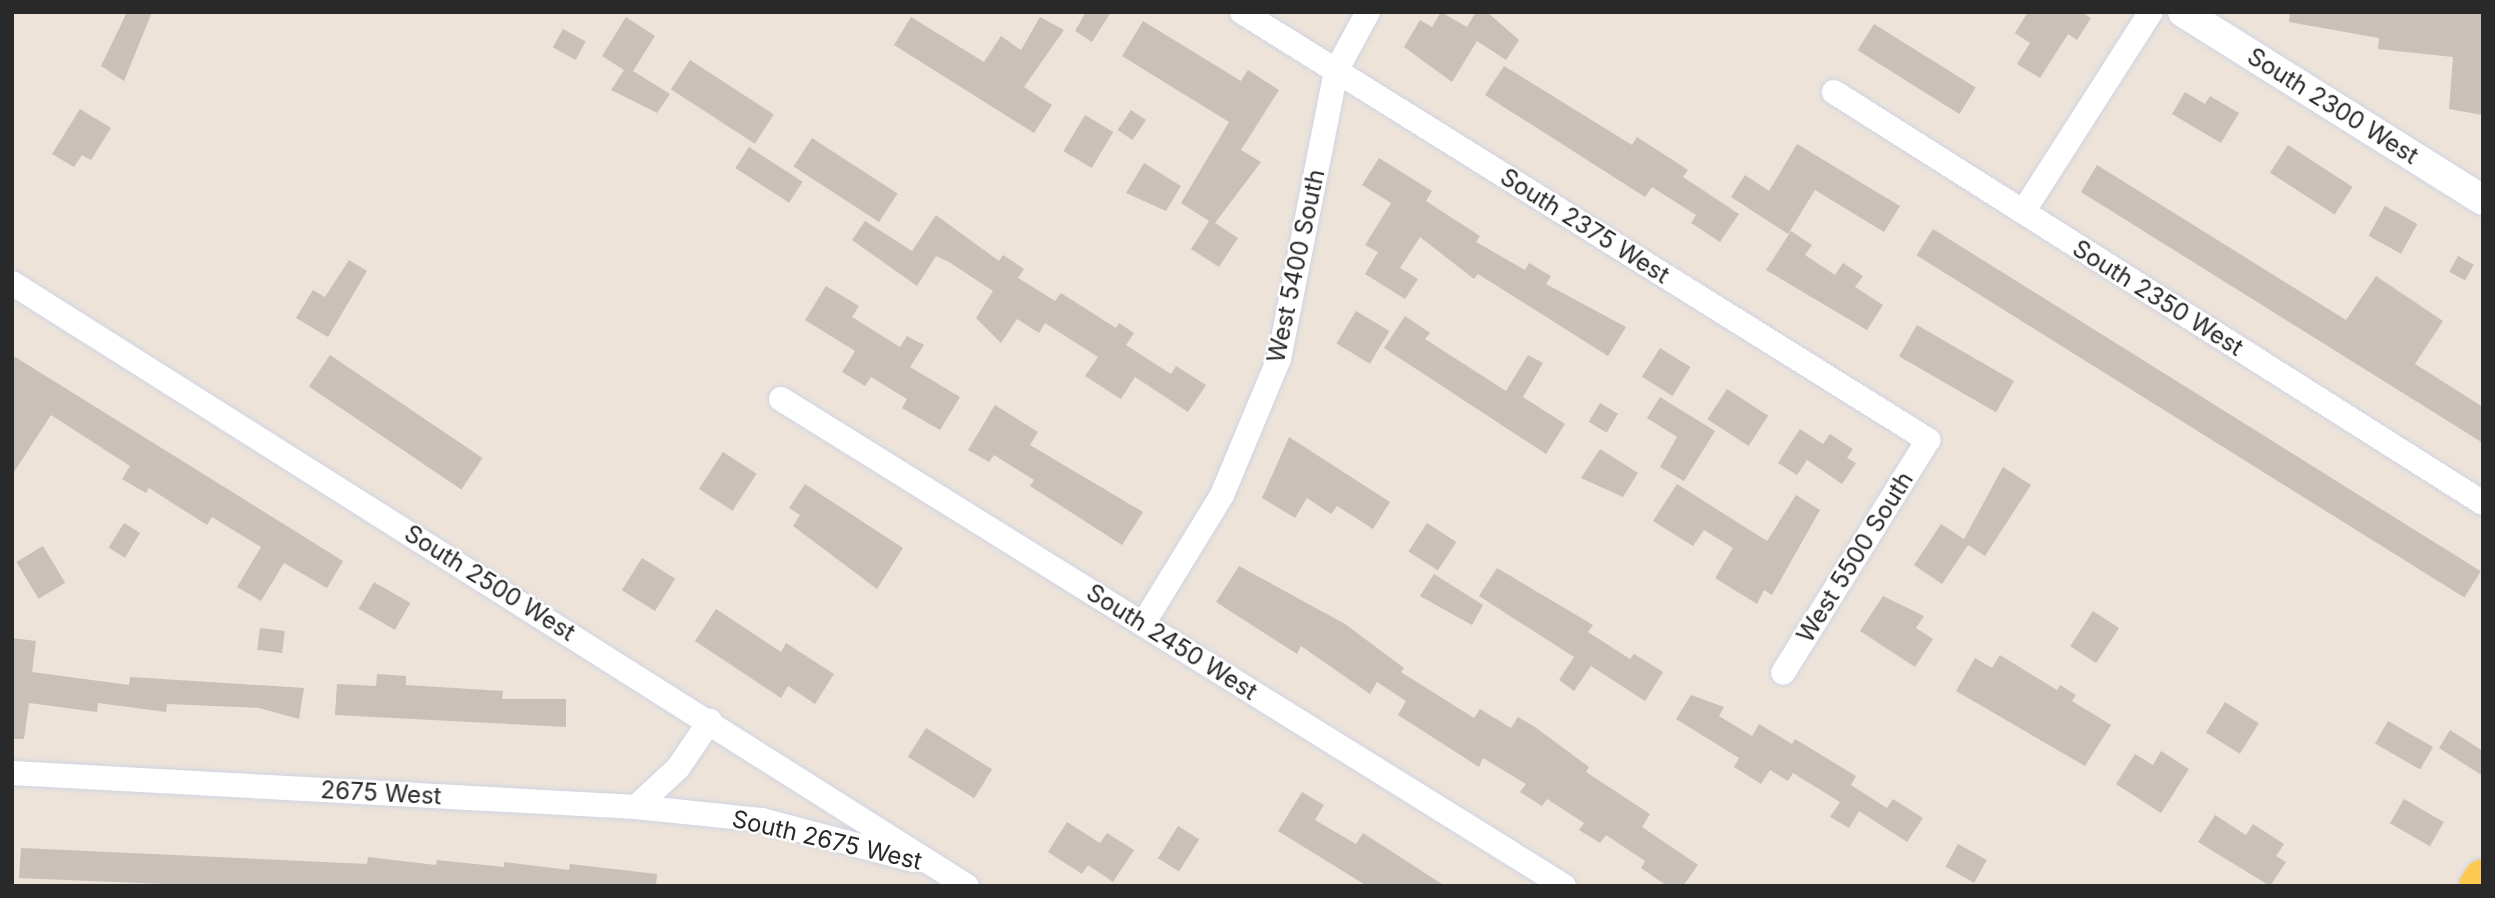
<!DOCTYPE html>
<html>
<head>
<meta charset="utf-8">
<style>
	body { margin:0 }
	#map { position:relative; width:2495px; height:898px; overflow:hidden; background:#ede3d9; font-family:Inter,sans-serif }
	div>[style] { position:absolute }
	.building>* { inset:0; background:#c8c0b9; transform-origin:0 0 }
	.roads { filter:drop-shadow(0 0 2px #ced4e3) drop-shadow(0 0 2px #ced4e3) }
	.minor>* { height:24px; margin:-12px; padding:0 12px; transform-origin:12px; border-radius:12px; background:#fff }
	.tertiary>* { height:30px; margin:-15px; padding:0 15px; transform-origin:15px; border-radius:15px; background:#fff }
	.primary>* { height:38px; margin:-19px; padding:0 19px; transform-origin:19px; border-radius:19px; background:#fdc94e }
	span { translate:-50% -50%; white-space:nowrap; text-align:center; line-height:1.15; -webkit-text-stroke:5px #fff; paint-order:stroke }
	.street-label { font-size:24px; color:#292929 }
	.frame { position:absolute; inset:0; border:14px solid #292929; pointer-events:none }
</style>
</head>
<body>
<div id="map">
	<div class="building">
		<div style="clip-path:polygon(127px 12px,152px 12px,124px 81px,101px 66px)"></div>
		<div style="clip-path:polygon(1086px 12px,1111px 12px,1092px 42px,1075px 31px)"></div>
		<div style="clip-path:polygon(1441px 12px,1467px 27px,1476px 12px,1487px 12px,1519px 40px,1506px 60px,1477px 41px,1452px 82px,1404px 47px,1420px 20px,1432px 27px)"></div>
		<div style="clip-path:polygon(2028px 12px,2081px 12px,2091px 18px,2077px 40px,2068px 34px,2040px 78px,2017px 64px,2030px 43px,2015px 33px)"></div>
		<div style="clip-path:polygon(2290px 12px,2483px 12px,2483px 115px,2449px 109px,2453px 57px,2378px 49px,2379px 38px,2289px 22px)"></div>
		<div style="clip-path:polygon(626px 17px,655px 36px,633px 71px,670px 94px,657px 113px,611px 90px,624px 70px,602px 56px)"></div>
		<div style="clip-path:polygon(911px 17px,984px 62px,1001px 36px,1021px 50px,1040px 17px,1064px 30px,1024px 87px,1052px 105px,1034px 133px,894px 45px)"></div>
		<div style="clip-path:polygon(1143px 21px,1241px 81px,1248px 70px,1279px 90px,1241px 150px,1261px 162px,1215px 223px,1238px 238px,1219px 267px,1191px 249px,1209px 221px,1181px 203px,1229px 122px,1122px 56px)"></div>
		<div style="left:1874px;top:24px;width:120px;height:31px;rotate:32deg"></div>
		<div style="left:563px;top:29px;width:26px;height:21px;rotate:29deg"></div>
		<div style="left:690px;top:60px;width:100px;height:35px;rotate:33deg"></div>
		<div style="clip-path:polygon(1504px 66px,1632px 145px,1637px 137px,1688px 170px,1683px 177px,1739px 214px,1720px 242px,1691px 223px,1696px 215px,1652px 187px,1645px 197px,1485px 95px)"></div>
		<div style="clip-path:polygon(2185px 92px,2205px 104px,2210px 96px,2239px 113px,2221px 143px,2172px 114px)"></div>
		<div style="clip-path:polygon(80px 109px,111px 128px,91px 160px,82px 155px,74px 167px,52px 154px)"></div>
		<div style="left:1131px;top:110px;width:18px;height:24px;rotate:34deg"></div>
		<div style="left:1085px;top:115px;width:33px;height:42px;rotate:31deg"></div>
		<div style="left:812px;top:138px;width:102px;height:34px;rotate:33deg"></div>
		<div style="clip-path:polygon(1797px 144px,1900px 206px,1884px 232px,1815px 190px,1788px 234px,1731px 197px,1745px 175px,1769px 191px)"></div>
		<div style="left:2288px;top:145px;width:77px;height:33px;rotate:33deg"></div>
		<div style="left:749px;top:147px;width:64px;height:25px;rotate:33deg"></div>
		<div style="clip-path:polygon(1379px 158px,1432px 191px,1426px 201px,1480px 236px,1476px 242px,1525px 270px,1529px 263px,1551px 276px,1546px 284px,1626px 327px,1608px 356px,1478px 274px,1474px 279px,1420px 237px,1400px 268px,1418px 279px,1405px 299px,1365px 274px,1378px 252px,1365px 245px,1391px 203px,1362px 185px)"></div>
		<div style="clip-path:polygon(1144px 163px,1181px 186px,1166px 211px,1126px 193px)"></div>
		<div style="clip-path:polygon(2097px 165px,2346px 320px,2376px 276px,2443px 321px,2415px 364px,2483px 407px,2483px 443px,2081px 192px)"></div>
		<div style="left:2385px;top:206px;width:37px;height:34px;rotate:29deg"></div>
		<div style="clip-path:polygon(936px 215px,999px 261px,1003px 255px,1024px 269px,1018px 278px,1055px 301px,1061px 293px,1116px 328px,1119px 323px,1134px 333px,1126px 345px,1171px 374px,1176px 366px,1206px 385px,1188px 412px,1135px 377px,1121px 399px,1085px 376px,1098px 357px,1045px 323px,1039px 333px,1017px 319px,1001px 343px,976px 318px,993px 291px,949px 262px,936px 256px,917px 286px,852px 240px,865px 221px,912px 251px)"></div>
		<div style="left:1933px;top:229px;width:646px;height:31px;rotate:32deg"></div>
		<div style="clip-path:polygon(1791px 231px,1812px 245px,1805px 255px,1835px 275px,1843px 263px,1863px 276px,1855px 287px,1883px 305px,1867px 330px,1766px 270px)"></div>
		<div style="left:2458px;top:256px;width:18px;height:18px;rotate:29deg"></div>
		<div style="clip-path:polygon(349px 260px,367px 271px,328px 337px,296px 318px,313px 290px,325px 297px)"></div>
		<div style="clip-path:polygon(826px 286px,859px 306px,852px 317px,900px 347px,907px 336px,924px 345px,910px 367px,960px 397px,940px 430px,902px 408px,907px 399px,871px 377px,865px 386px,842px 372px,855px 351px,805px 320px)"></div>
		<div style="left:1356px;top:311px;width:39px;height:38px;rotate:31deg"></div>
		<div style="clip-path:polygon(1405px 316px,1430px 333px,1425px 339px,1506px 391px,1528px 355px,1543px 363px,1523px 397px,1565px 424px,1546px 454px,1384px 348px)"></div>
		<div style="left:1917px;top:325px;width:112px;height:36px;rotate:30deg"></div>
		<div style="left:1660px;top:348px;width:36px;height:34px;rotate:32deg"></div>
		<div style="clip-path:polygon(12px 355px,343px 561px,327px 588px,284px 563px,261px 601px,237px 587px,261px 547px,212px 517px,207px 525px,149px 488px,146px 493px,122px 479px,130px 466px,51px 415px,12px 475px)"></div>
		<div style="left:330px;top:355px;width:184px;height:38px;rotate:34deg"></div>
		<div style="left:1727px;top:389px;width:49px;height:36px;rotate:33deg"></div>
		<div style="clip-path:polygon(1660px 397px,1715px 431px,1684px 481px,1660px 467px,1677px 437px,1647px 418px)"></div>
		<div style="left:1600px;top:403px;width:21px;height:22px;rotate:31deg"></div>
		<div style="clip-path:polygon(995px 405px,1038px 432px,1030px 445px,1143px 512px,1122px 545px,1030px 486px,1034px 480px,994px 455px,989px 462px,968px 450px)"></div>
		<div style="clip-path:polygon(1800px 429px,1823px 444px,1830px 434px,1853px 449px,1847px 458px,1856px 463px,1842px 484px,1807px 460px,1797px 475px,1778px 463px)"></div>
		<div style="clip-path:polygon(1289px 437px,1390px 502px,1373px 529px,1337px 506px,1331px 514px,1307px 498px,1295px 518px,1262px 498px)"></div>
		<div style="clip-path:polygon(1600px 449px,1638px 473px,1623px 497px,1581px 478px)"></div>
		<div style="left:723px;top:452px;width:40px;height:44px;rotate:33deg"></div>
		<div style="clip-path:polygon(2003px 467px,2031px 485px,1985px 556px,1968px 545px,1942px 584px,1914px 565px,1941px 524px,1964px 539px)"></div>
		<div style="clip-path:polygon(805px 484px,903px 548px,877px 589px,793px 526px,800px 515px,789px 508px)"></div>
		<div style="clip-path:polygon(1677px 484px,1767px 541px,1796px 495px,1820px 510px,1772px 595px,1764px 590px,1757px 604px,1715px 578px,1733px 548px,1704px 530px,1693px 546px,1653px 521px)"></div>
		<div style="left:124px;top:523px;width:19px;height:29px;rotate:32deg"></div>
		<div style="left:1427px;top:523px;width:35px;height:34px;rotate:33deg"></div>
		<div style="left:43px;top:546px;width:43px;height:31px;rotate:59deg"></div>
		<div style="left:642px;top:558px;width:39px;height:38px;rotate:32deg"></div>
		<div style="clip-path:polygon(1239px 566px,1345px 624px,1404px 668px,1401px 672px,1474px 718px,1480px 709px,1511px 728px,1518px 717px,1535px 727px,1589px 767px,1586px 772px,1650px 814px,1642px 827px,1698px 865px,1683px 886px,1667px 886px,1641px 868px,1645px 861px,1606px 835px,1600px 843px,1579px 830px,1584px 823px,1547px 799px,1542px 806px,1520px 792px,1526px 784px,1483px 758px,1479px 767px,1398px 715px,1406px 701px,1377px 682px,1370px 694px,1301px 646px,1297px 654px,1216px 602px)"></div>
		<div style="clip-path:polygon(1497px 568px,1593px 625px,1588px 632px,1630px 659px,1634px 654px,1663px 672px,1645px 701px,1591px 666px,1574px 691px,1559px 680px,1574px 657px,1479px 596px)"></div>
		<div style="clip-path:polygon(1434px 574px,1483px 605px,1472px 625px,1420px 596px)"></div>
		<div style="left:374px;top:582px;width:42px;height:31px;rotate:30deg"></div>
		<div style="clip-path:polygon(1883px 596px,1924px 616px,1916px 628px,1933px 639px,1915px 667px,1860px 631px)"></div>
		<div style="clip-path:polygon(716px 609px,781px 652px,786px 643px,834px 674px,815px 704px,788px 686px,781px 698px,695px 641px)"></div>
		<div style="left:2093px;top:611px;width:31px;height:42px;rotate:33deg"></div>
		<div style="left:260px;top:628px;width:25px;height:22px;rotate:7deg"></div>
		<div style="clip-path:polygon(12px 638px,36px 641px,32px 672px,129px 685px,130px 677px,304px 688px,299px 719px,259px 708px,167px 704px,166px 712px,98px 703px,97px 712px,29px 703px,24px 739px,12px 739px)"></div>
		<div style="clip-path:polygon(2000px 655px,2057px 690px,2060px 685px,2076px 695px,2072px 701px,2111px 725px,2085px 766px,1956px 691px,1975px 658px,1992px 668px)"></div>
		<div style="clip-path:polygon(377px 674px,406px 676px,406px 685px,503px 691px,502px 699px,566px 699px,566px 727px,335px 715px,337px 684px,376px 686px)"></div>
		<div style="clip-path:polygon(1691px 695px,1724px 707px,1719px 716px,1752px 736px,1759px 724px,1792px 744px,1795px 739px,1856px 776px,1851px 785px,1887px 808px,1893px 799px,1923px 818px,1907px 842px,1859px 811px,1849px 828px,1830px 817px,1840px 802px,1793px 773px,1788px 781px,1770px 770px,1761px 784px,1734px 767px,1739px 758px,1676px 719px)"></div>
		<div style="left:2225px;top:702px;width:40px;height:36px;rotate:32deg"></div>
		<div style="left:2388px;top:721px;width:52px;height:26px;rotate:30deg"></div>
		<div style="left:926px;top:728px;width:78px;height:34px;rotate:32deg"></div>
		<div style="clip-path:polygon(2450px 730px,2483px 751px,2483px 776px,2439px 748px)"></div>
		<div style="clip-path:polygon(2161px 751px,2189px 769px,2161px 813px,2116px 784px,2135px 754px,2153px 765px)"></div>
		<div style="clip-path:polygon(1302px 792px,1324px 805px,1315px 820px,1356px 844px,1363px 833px,1445px 886px,1367px 886px,1278px 831px)"></div>
		<div style="left:2404px;top:799px;width:46px;height:28px;rotate:30deg"></div>
		<div style="clip-path:polygon(2215px 815px,2246px 835px,2253px 824px,2284px 844px,2276px 856px,2286px 862px,2270px 886px,2198px 842px)"></div>
		<div style="clip-path:polygon(1067px 822px,1100px 843px,1107px 833px,1134px 850px,1113px 882px,1088px 865px,1082px 874px,1048px 852px)"></div>
		<div style="left:1178px;top:826px;width:25px;height:38px;rotate:32deg"></div>
		<div style="left:1958px;top:844px;width:33px;height:26px;rotate:29deg"></div>
		<div style="clip-path:polygon(21px 848px,367px 864px,368px 857px,436px 865px,437px 860px,504px 867px,504px 862px,569px 870px,570px 864px,657px 874px,656px 886px,213px 886px,19px 878px)"></div>
	</div>
	<div class="roads">
		<div class="minor">
			<div style="left:1242px;top:12px;width:809px;rotate:31.96deg"></div>
			<div style="left:1928px;top:440px;width:274px;rotate:121.9deg"></div>
			<div style="left:1834px;top:92px;width:768px;rotate:32.35deg"></div>
			<div style="left:2023px;top:212px;width:237px;rotate:-57.4deg"></div>
			<div style="left:12px;top:283px;width:1129px;rotate:32.27deg"></div>
			<div style="left:781px;top:399px;width:922px;rotate:31.88deg"></div>
			<div style="left:1143px;top:624px;width:151px;rotate:-58.5deg"></div>
			<div style="left:1222px;top:495px;width:147px;rotate:-67.3deg"></div>
			<div style="left:1279px;top:359px;width:294px;rotate:-78.8deg"></div>
			<div style="left:1336px;top:71px;width:67px;rotate:-61.5deg"></div>
			<div style="left:12px;top:773px;width:625px;rotate:3.12deg"></div>
			<div style="left:636px;top:807px;width:57px;rotate:-42.9deg"></div>
			<div style="left:678px;top:768px;width:57px;rotate:-55.8deg"></div>
			<div style="left:636px;top:807px;width:127px;rotate:5.9deg"></div>
			<div style="left:762px;top:820px;width:156px;rotate:14.8deg"></div>
		</div>
		<div class="tertiary">
			<div style="left:2183px;top:12px;width:354px;rotate:32.1deg"></div>
		</div>
		<div class="primary">
			<div style="left:2478px;top:886px;width:9px;rotate:-58deg"></div>
		</div>
	</div>
	<div class="street-label">
		<span style="left:2333px;top:106px;rotate:32deg">South 2300 West</span>
		<span style="left:1585px;top:226px;rotate:32deg">South 2375 West</span>
		<span style="left:1296px;top:266px;rotate:-78deg">West 5400 South</span>
		<span style="left:2158px;top:298px;rotate:32deg">South 2350 West</span>
		<span style="left:1855px;top:557px;rotate:-58deg">West 5500 South</span>
		<span style="left:490px;top:583px;rotate:32deg">South 2500 West</span>
		<span style="left:1172px;top:642px;rotate:32deg">South 2450 West</span>
		<span style="left:381px;top:793px;rotate:3deg">2675 West</span>
		<span style="left:827px;top:840px;rotate:13deg">South 2675 West</span>
	</div>
	<div class="frame"></div>
</div>
</body>
</html>
